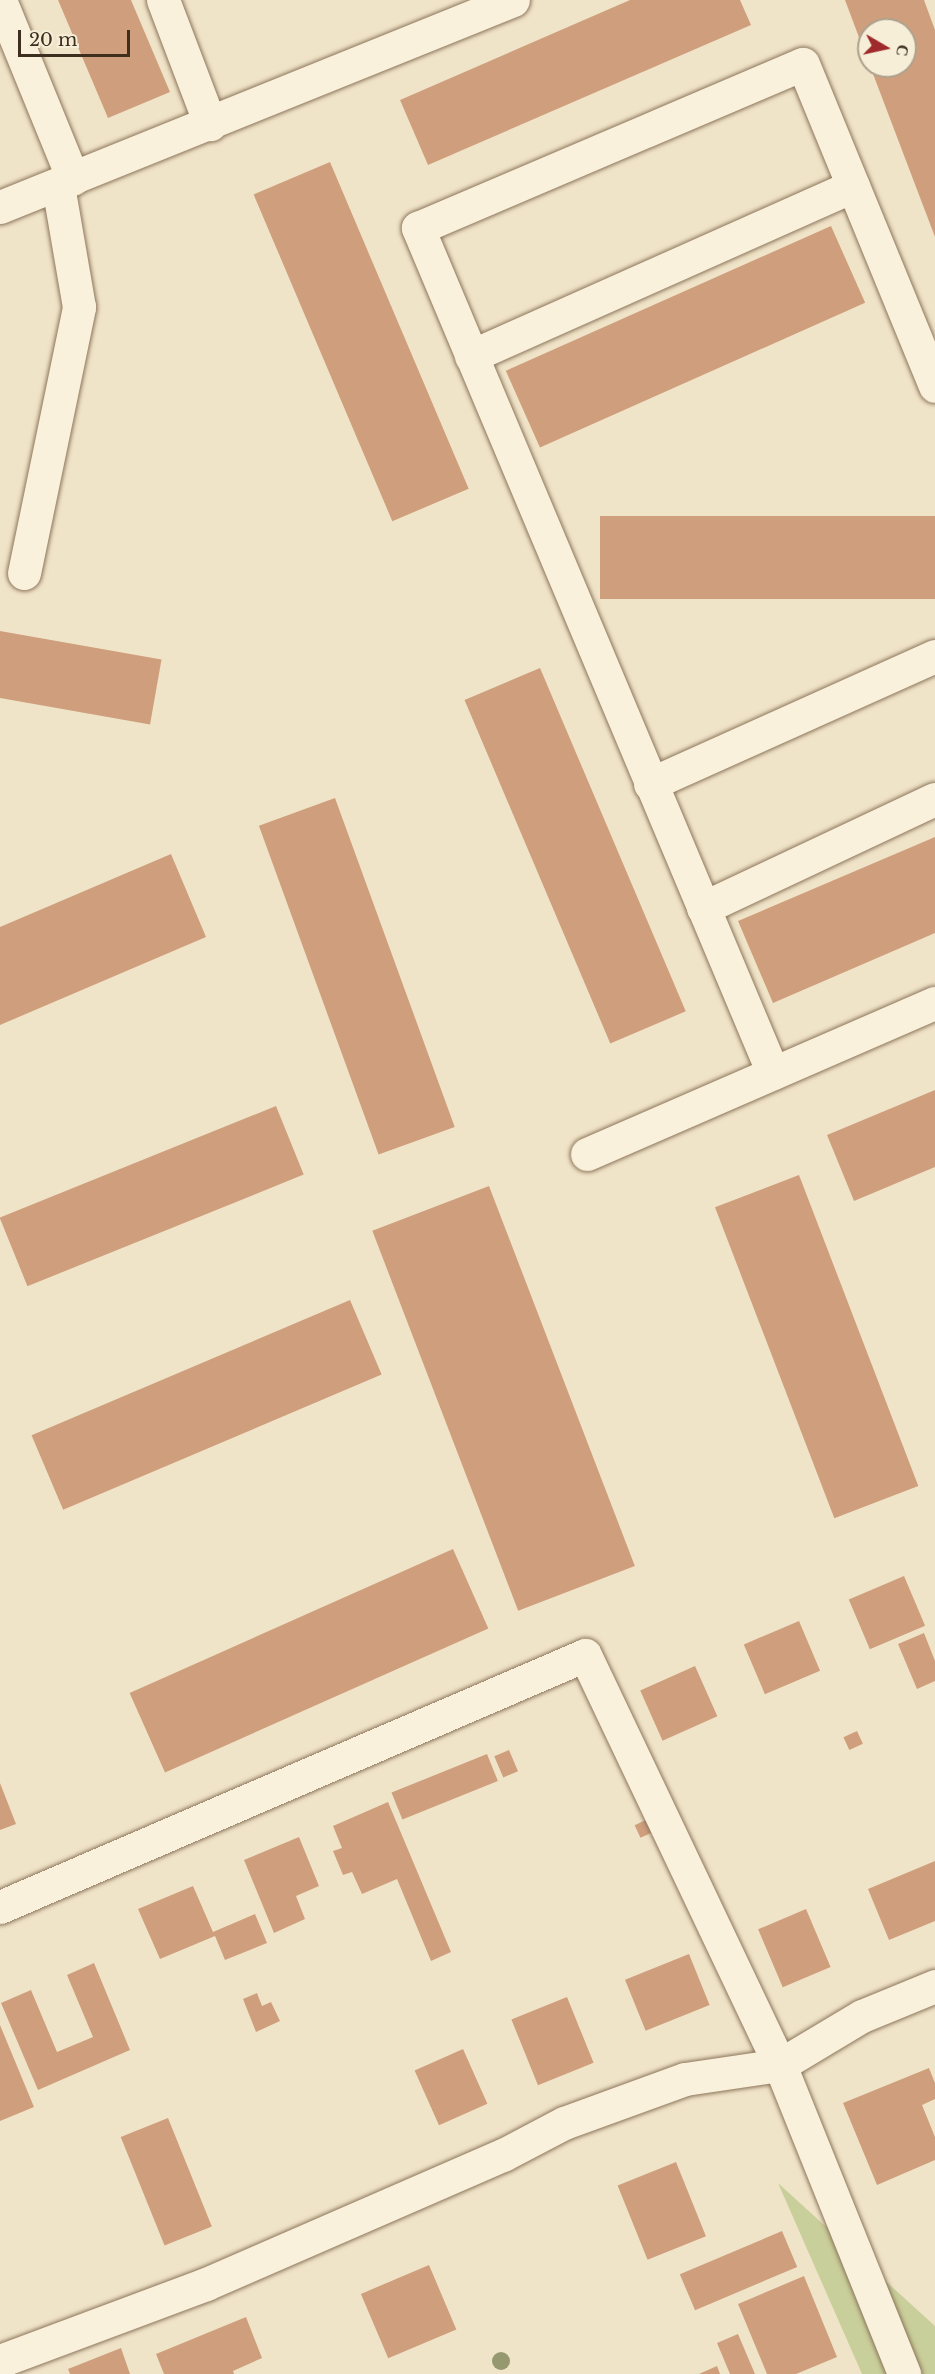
<!DOCTYPE html>
<html>
<head>
<meta charset="utf-8">
<style>
	body { margin:0 }
	#map { position:relative; width:935px; height:2374px; overflow:hidden; background:#f0e4c8; font-family:"Libre Baskerville",serif }
	div>[style] { position:absolute }
	.green>* { inset:0; background:#c9cf9b }
	.building>* { inset:0; background:#cf9f7d; transform-origin:0 0 }
	.roads { filter:drop-shadow(0 0 2px #8d765c) drop-shadow(0 0 2px #8d765c) }
	.minor>* { height:33px; margin:-16.5px; padding:0 16.5px; transform-origin:16.5px; border-radius:16.5px; background:#faf1dc }
	.trees>* { width:18px; height:18px; margin:-9px; border-radius:50%; background:#96986f }
	span { translate:-50% -50%; white-space:nowrap; text-align:center; line-height:1.15; -webkit-text-stroke:6px #f7eed8; paint-order:stroke }
	.north { position:absolute; left:857px; top:18px; width:60px; height:60px; box-sizing:border-box; background:#f7eed8; border:2px solid #ada18e; border-radius:50%; rotate:99deg; font-size:16px; font-weight:700; line-height:24px; text-align:center; color:#3d2e20 }
	.north::after { content:''; display:block; margin:auto; width:21px; height:27px; background:#9e2a2b; clip-path:polygon(50% 0,100% 100%,50% 72%,0 100%) }
	.scale { position:absolute; left:18px; top:30px; width:112px; height:27px; box-sizing:border-box; border:3px solid #3d2e20; border-top:0; padding-left:8px; font-size:18px; line-height:21px; white-space:nowrap; color:#3d2e20; -webkit-text-stroke:4px #f7eed8; paint-order:stroke }
</style>
</head>
<body>
<div id="map">
	<div class="green">
		<div style="clip-path:polygon(778px 2183px,935px 2326px,935px 2374px,862px 2374px)"></div>
	</div>
	<div class="building">
		<div style="clip-path:polygon(58px 0,131px 0,170px 92px,108px 118px)"></div>
		<div style="clip-path:polygon(630px 0,740px 0,751px 25px,428px 165px,400px 100px)"></div>
		<div style="clip-path:polygon(845px 0,924px 0,935px 30px,935px 237px,870px 66px,905px 66px,905px 30px,869px 30px,869px 64px)"></div>
		<div style="left:330px;top:162px;width:355px;height:83px;rotate:67deg"></div>
		<div style="left:831px;top:226px;width:84px;height:356px;rotate:66deg"></div>
		<div style="left:935px;top:516px;width:83px;height:335px;rotate:90deg"></div>
		<div style="left:0;top:631px;width:164px;height:66px;rotate:10deg"></div>
		<div style="left:540px;top:668px;width:373px;height:82px;rotate:67deg"></div>
		<div style="left:335px;top:798px;width:350px;height:81px;rotate:70deg"></div>
		<div style="clip-path:polygon(935px 837px,935px 933px,773px 1003px,738px 921px)"></div>
		<div style="clip-path:polygon(171px 854px,206px 937px,0 1025px,0 927px)"></div>
		<div style="clip-path:polygon(935px 1090px,935px 1167px,854px 1201px,827px 1135px)"></div>
		<div style="left:276px;top:1106px;width:74px;height:298px;rotate:68deg"></div>
		<div style="left:799px;top:1175px;width:333px;height:90px;rotate:69deg"></div>
		<div style="left:489px;top:1186px;width:407px;height:125px;rotate:69deg"></div>
		<div style="left:350px;top:1300px;width:81px;height:346px;rotate:67deg"></div>
		<div style="left:453px;top:1549px;width:87px;height:354px;rotate:66deg"></div>
		<div style="left:904px;top:1576px;width:54px;height:60px;rotate:67deg"></div>
		<div style="left:799px;top:1621px;width:54px;height:60px;rotate:67deg"></div>
		<div style="clip-path:polygon(924px 1633px,935px 1661px,935px 1681px,917px 1689px,898px 1644px)"></div>
		<div style="left:695px;top:1666px;width:55px;height:60px;rotate:66deg"></div>
		<div style="left:857px;top:1731px;width:14px;height:15px;rotate:65deg"></div>
		<div style="left:509px;top:1750px;width:23px;height:16px;rotate:67deg"></div>
		<div style="left:487px;top:1754px;width:29px;height:103px;rotate:68deg"></div>
		<div style="clip-path:polygon(0 1783px,16px 1824px,0 1830px)"></div>
		<div style="clip-path:polygon(388px 1802px,451px 1952px,431px 1961px,397px 1879px,362px 1894px,352px 1872px,343px 1875px,333px 1851px,342px 1848px,333px 1826px)"></div>
		<div style="left:650px;top:1818px;width:14px;height:17px;rotate:65deg"></div>
		<div style="clip-path:polygon(299px 1837px,319px 1886px,296px 1896px,305px 1919px,274px 1933px,244px 1860px)"></div>
		<div style="clip-path:polygon(935px 1861px,935px 1921px,889px 1940px,868px 1889px)"></div>
		<div style="clip-path:polygon(193px 1886px,213px 1932px,255px 1914px,267px 1943px,225px 1960px,215px 1936px,160px 1959px,138px 1909px)"></div>
		<div style="left:806px;top:1909px;width:63px;height:52px;rotate:67deg"></div>
		<div style="left:689px;top:1954px;width:55px;height:69px;rotate:68deg"></div>
		<div style="clip-path:polygon(94px 1963px,130px 2050px,38px 2090px,1px 2003px,31px 1990px,57px 2052px,93px 2037px,67px 1975px)"></div>
		<div style="clip-path:polygon(257px 1993px,262px 2006px,271px 2002px,280px 2021px,256px 2032px,243px 1999px)"></div>
		<div style="left:567px;top:1997px;width:71px;height:60px;rotate:68deg"></div>
		<div style="clip-path:polygon(0 2025px,34px 2107px,0 2121px)"></div>
		<div style="left:463px;top:2049px;width:60px;height:53px;rotate:66deg"></div>
		<div style="clip-path:polygon(929px 2068px,935px 2083px,935px 2099px,922px 2105px,935px 2137px,935px 2160px,877px 2185px,843px 2103px)"></div>
		<div style="left:168px;top:2118px;width:117px;height:51px;rotate:68deg"></div>
		<div style="left:676px;top:2162px;width:80px;height:63px;rotate:68deg"></div>
		<div style="left:782px;top:2231px;width:39px;height:111px;rotate:67deg"></div>
		<div style="left:429px;top:2265px;width:70px;height:74px;rotate:67deg"></div>
		<div style="clip-path:polygon(804px 2276px,837px 2357px,796px 2374px,767px 2374px,738px 2304px)"></div>
		<div style="clip-path:polygon(246px 2317px,262px 2358px,233px 2371px,234px 2374px,164px 2374px,156px 2354px)"></div>
		<div style="clip-path:polygon(738px 2334px,755px 2374px,730px 2374px,717px 2343px)"></div>
		<div style="clip-path:polygon(121px 2348px,130px 2374px,70px 2374px,68px 2369px)"></div>
		<div style="clip-path:polygon(717px 2366px,720px 2374px,699px 2374px)"></div>
	</div>
	<div class="roads">
		<div class="minor">
			<div style="left:0;top:0;width:193px;rotate:67.8deg"></div>
			<div style="left:163px;top:0;width:133px;rotate:69.2deg"></div>
			<div style="left:0;top:207px;width:553px;rotate:-21.97deg"></div>
			<div style="left:471px;top:356px;width:418px;rotate:-24deg"></div>
			<div style="left:24px;top:573px;width:272px;rotate:-78.3deg"></div>
			<div style="left:79px;top:307px;width:124px;rotate:-99.8deg"></div>
			<div style="left:650px;top:784px;width:312px;rotate:-24.2deg"></div>
			<div style="left:703px;top:908px;width:256px;rotate:-25.2deg"></div>
			<div style="left:773px;top:1073px;width:917px;rotate:-112.79deg"></div>
			<div style="left:418px;top:228px;width:418px;rotate:-23.1deg"></div>
			<div style="left:803px;top:64px;width:348px;rotate:67.7deg"></div>
			<div style="left:587px;top:1154px;width:379px;rotate:-23.5deg"></div>
			<div style="left:0;top:1907px;width:637px;rotate:-23.3deg"></div>
			<div style="left:585px;top:1655px;width:454px;rotate:64.6deg"></div>
			<div style="left:780px;top:2065px;width:96px;rotate:-30.9deg"></div>
			<div style="left:862px;top:2016px;width:79px;rotate:-22.3deg"></div>
			<div style="left:0;top:2361px;width:220px;rotate:-20.5deg"></div>
			<div style="left:206px;top:2284px;width:324px;rotate:-23.5deg"></div>
			<div style="left:503px;top:2155px;width:69px;rotate:-27.7deg"></div>
			<div style="left:564px;top:2123px;width:129px;rotate:-20deg"></div>
			<div style="left:685px;top:2079px;width:96px;rotate:-8.4deg"></div>
			<div style="left:780px;top:2065px;width:333px;rotate:68.1deg"></div>
		</div>
	</div>
	<div class="trees">
		<div style="left:501px;top:2361px"></div>
	</div>
	<div class="north">С</div>
	<div class="scale">20 m</div>
</div>
</body>
</html>
